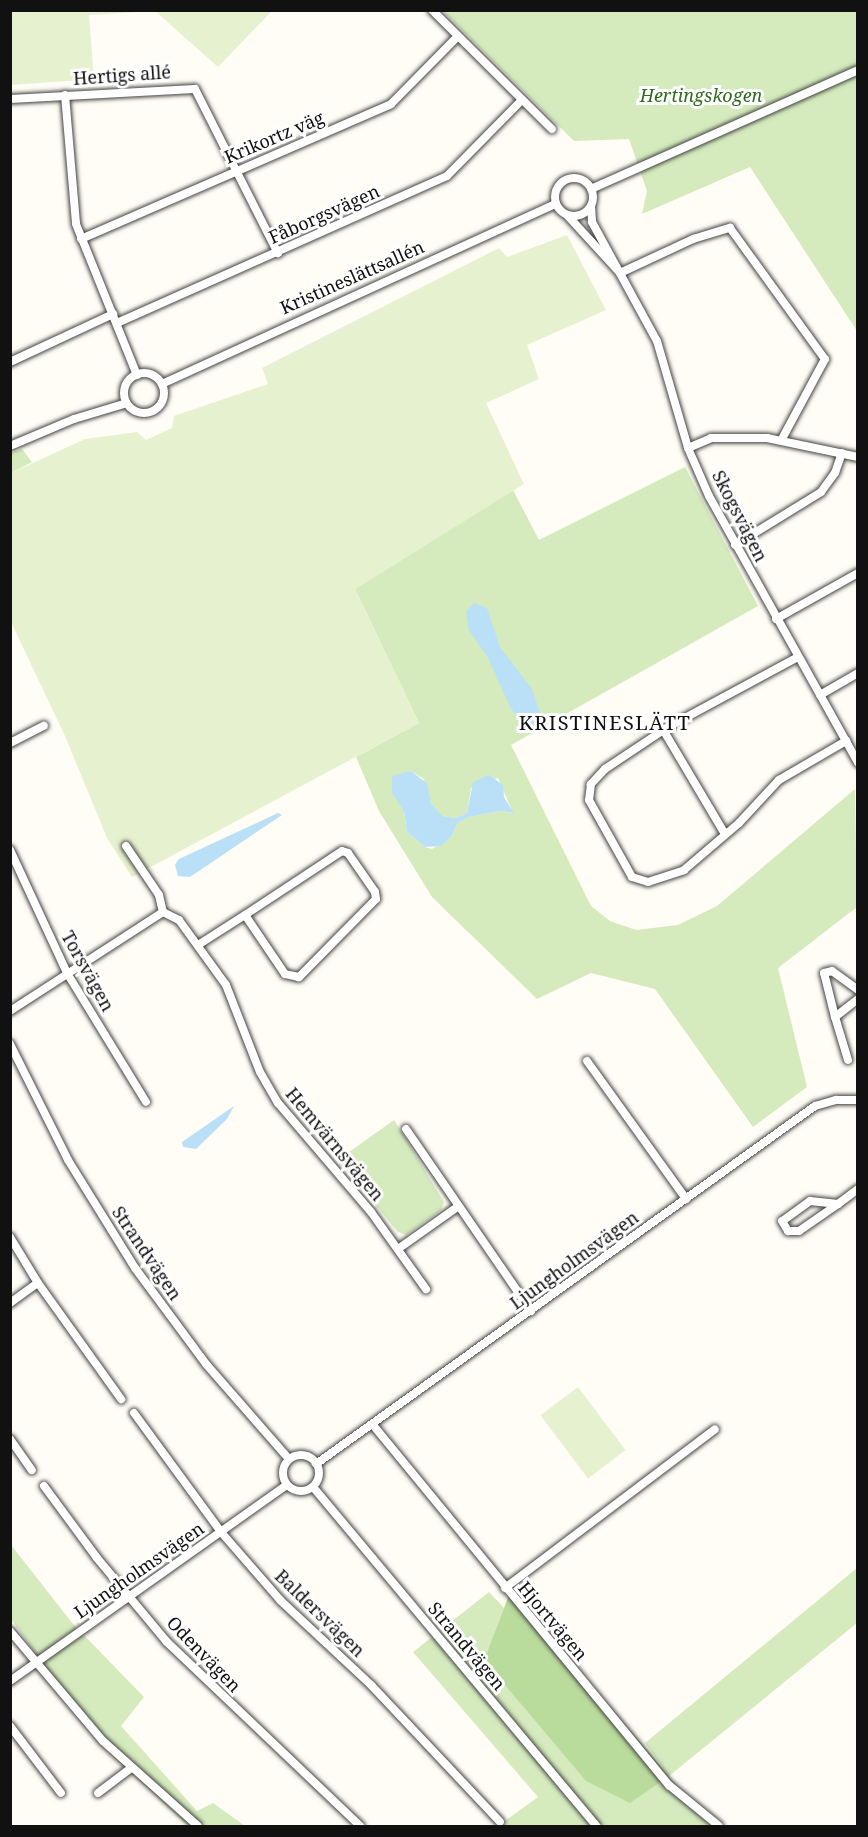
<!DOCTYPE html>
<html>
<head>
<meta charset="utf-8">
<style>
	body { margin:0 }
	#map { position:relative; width:868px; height:1837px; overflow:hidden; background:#fffdf5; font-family:"Noto Serif",serif }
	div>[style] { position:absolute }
	.green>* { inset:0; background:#d5ebbd }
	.forest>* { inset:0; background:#b9dc9c }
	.pitch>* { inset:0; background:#e6f2cf; transform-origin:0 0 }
	.water>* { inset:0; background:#b9e0f7 }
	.roads { filter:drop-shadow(0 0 2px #444) drop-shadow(0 0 2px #444) }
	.minor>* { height:8px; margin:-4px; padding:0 4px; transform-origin:4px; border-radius:4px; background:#fff }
	.minor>.ring { margin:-4px; padding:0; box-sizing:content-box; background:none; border:8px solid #fff; border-radius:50% }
	span { translate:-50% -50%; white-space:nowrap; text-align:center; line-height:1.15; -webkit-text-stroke:6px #fff; paint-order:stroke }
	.street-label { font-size:18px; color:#111 }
	.park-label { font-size:18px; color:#2f6b1f; font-style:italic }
	.neighbourhood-label { font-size:20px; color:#111; letter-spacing:1.5px }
	.frame { position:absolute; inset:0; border:12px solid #111; pointer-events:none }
</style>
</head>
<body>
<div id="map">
	<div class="green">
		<div style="clip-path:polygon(443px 11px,857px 11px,857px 331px,750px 167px,642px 214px,647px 191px,629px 139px,574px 141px)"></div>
		<div style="clip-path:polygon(22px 449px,32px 462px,11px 473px,11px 453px)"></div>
		<div style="clip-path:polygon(evenodd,685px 467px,758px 606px,511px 745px,591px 906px,610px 921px,636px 930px,678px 925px,717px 906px,855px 789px,857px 907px,778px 968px,807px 1087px,753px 1127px,655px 989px,591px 973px,537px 999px,432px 897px,379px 811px,356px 757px,419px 723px,355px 589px,513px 490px,539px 540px,685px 467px,411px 771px,424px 779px,431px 804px,443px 816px,455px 818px,467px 813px,471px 788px,498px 778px,513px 813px,500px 811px,469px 817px,457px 823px,452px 836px,432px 849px,425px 847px,407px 832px,404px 811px,411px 771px)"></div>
		<div style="clip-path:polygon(394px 1120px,444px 1202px,441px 1210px,406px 1235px,398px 1232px,338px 1160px)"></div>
		<div style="clip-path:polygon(11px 1545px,73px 1624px,144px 1697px,121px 1726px,197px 1811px,213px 1803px,245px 1826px,188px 1826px,101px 1745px,11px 1619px)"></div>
		<div style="clip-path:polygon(857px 1568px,857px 1623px,669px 1776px,711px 1826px,498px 1826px,538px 1797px,413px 1652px,489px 1592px,504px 1608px,484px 1660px,669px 1776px,645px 1743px)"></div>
	</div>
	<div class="forest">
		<div style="clip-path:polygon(511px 1590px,669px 1776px,630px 1803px,586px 1781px,484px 1660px)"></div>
	</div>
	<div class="pitch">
		<div style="clip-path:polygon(11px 10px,272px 10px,272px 11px,218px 67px,155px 11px,89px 15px,94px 79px,11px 85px)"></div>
		<div style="clip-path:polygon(567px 235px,606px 310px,527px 345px,539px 379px,486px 403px,524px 484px,355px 589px,419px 723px,132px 877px,107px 838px,65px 736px,11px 622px,11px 473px,85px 439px,137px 432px,146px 440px,172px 428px,174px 416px,268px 384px,262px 368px,499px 248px,507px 257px)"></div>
		<div style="left:578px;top:1387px;width:79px;height:47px;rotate:53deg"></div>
	</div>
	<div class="water">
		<div style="clip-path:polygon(474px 603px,487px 608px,500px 647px,532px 689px,541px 716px,535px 726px,525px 725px,511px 709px,487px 656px,469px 631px,466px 612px)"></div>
		<div style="clip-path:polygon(411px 771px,427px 783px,431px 804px,443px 816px,455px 818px,467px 813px,473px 782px,489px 775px,503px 785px,504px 797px,514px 813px,500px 811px,469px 817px,457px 823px,452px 836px,441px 846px,425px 847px,407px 832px,404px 811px,392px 793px,392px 776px)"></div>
		<div style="clip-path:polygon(278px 813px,282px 815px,190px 877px,178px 876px,175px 865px,179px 859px)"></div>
		<div style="clip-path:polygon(234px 1106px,227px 1119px,196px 1149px,183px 1147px,182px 1142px)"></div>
	</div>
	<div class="roads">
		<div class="minor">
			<div style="left:432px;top:10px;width:169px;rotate:44.8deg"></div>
			<div style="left:65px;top:95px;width:129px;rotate:85.1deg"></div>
			<div style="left:76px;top:224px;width:163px;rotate:68deg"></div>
			<div style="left:10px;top:99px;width:185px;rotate:-3.1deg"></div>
			<div style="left:195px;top:89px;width:184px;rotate:63.2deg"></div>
			<div class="ring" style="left:555px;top:178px;width:30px;height:30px"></div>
			<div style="left:591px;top:189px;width:292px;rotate:-24deg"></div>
			<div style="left:591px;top:206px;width:16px;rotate:86deg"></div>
			<div style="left:592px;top:222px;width:136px;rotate:61.4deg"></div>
			<div style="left:657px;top:341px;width:111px;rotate:73.8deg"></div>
			<div style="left:688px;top:448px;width:52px;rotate:66.4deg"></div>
			<div style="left:709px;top:496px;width:306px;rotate:60.8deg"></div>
			<div style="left:568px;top:216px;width:77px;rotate:47.6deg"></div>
			<div style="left:81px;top:239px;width:338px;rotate:-23.5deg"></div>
			<div style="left:391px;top:104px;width:95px;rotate:-45.4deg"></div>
			<div style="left:620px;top:273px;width:81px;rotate:-25deg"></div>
			<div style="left:693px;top:239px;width:39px;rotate:-17deg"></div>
			<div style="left:730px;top:228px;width:162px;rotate:54.1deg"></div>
			<div style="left:825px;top:359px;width:91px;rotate:118.3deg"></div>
			<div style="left:117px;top:323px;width:361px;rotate:-24deg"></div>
			<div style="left:447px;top:176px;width:107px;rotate:-45.4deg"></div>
			<div style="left:10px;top:362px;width:114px;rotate:-25deg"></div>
			<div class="ring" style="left:124px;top:373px;width:32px;height:32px"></div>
			<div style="left:162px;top:384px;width:433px;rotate:-24.6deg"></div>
			<div style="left:10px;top:446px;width:69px;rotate:-22.9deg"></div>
			<div style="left:74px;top:419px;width:55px;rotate:-16.8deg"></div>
			<div style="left:688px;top:448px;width:25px;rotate:-23deg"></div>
			<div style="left:711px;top:438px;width:56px"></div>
			<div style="left:767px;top:438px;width:93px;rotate:11.8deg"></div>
			<div style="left:735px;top:545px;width:101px;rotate:-31.6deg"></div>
			<div style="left:821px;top:492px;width:24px;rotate:-54deg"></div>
			<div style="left:835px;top:473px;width:21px;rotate:-71deg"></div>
			<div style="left:776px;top:619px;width:94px;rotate:-29.3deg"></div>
			<div style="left:798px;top:657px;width:148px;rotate:151.7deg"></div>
			<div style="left:668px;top:727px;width:76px;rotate:146.3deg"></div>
			<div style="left:605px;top:769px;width:21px;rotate:133deg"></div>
			<div style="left:591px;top:784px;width:16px;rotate:97deg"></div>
			<div style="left:589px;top:800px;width:88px;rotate:60.8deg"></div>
			<div style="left:632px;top:877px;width:17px;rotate:17deg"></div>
			<div style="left:648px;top:882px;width:38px;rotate:-18deg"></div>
			<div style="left:684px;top:870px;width:72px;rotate:-40.5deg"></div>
			<div style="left:739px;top:823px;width:59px;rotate:-47.1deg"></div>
			<div style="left:779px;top:780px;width:78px;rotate:-30.2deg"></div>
			<div style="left:820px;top:695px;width:44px;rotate:-30.1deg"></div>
			<div style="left:665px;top:733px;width:117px;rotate:59.3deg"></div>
			<div style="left:10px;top:743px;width:38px;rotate:-27deg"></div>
			<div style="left:126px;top:846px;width:59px;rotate:56deg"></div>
			<div style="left:159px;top:895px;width:17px;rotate:77deg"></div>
			<div style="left:163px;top:912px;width:18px;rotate:27deg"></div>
			<div style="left:179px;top:920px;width:80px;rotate:54.1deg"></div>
			<div style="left:226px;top:985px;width:93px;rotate:68.7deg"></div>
			<div style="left:260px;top:1072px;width:36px;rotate:60deg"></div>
			<div style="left:278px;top:1103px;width:143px;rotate:49.5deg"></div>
			<div style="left:371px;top:1212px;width:95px;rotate:54.5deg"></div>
			<div style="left:10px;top:850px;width:136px;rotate:65.1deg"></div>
			<div style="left:67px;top:973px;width:151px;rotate:58.5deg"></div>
			<div style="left:198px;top:945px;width:56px;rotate:-32.6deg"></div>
			<div style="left:245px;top:915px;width:116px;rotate:-33.4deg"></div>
			<div style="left:342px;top:851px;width:6px;rotate:18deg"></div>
			<div style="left:348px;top:853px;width:47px;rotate:55.3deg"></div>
			<div style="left:375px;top:892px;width:7px;rotate:82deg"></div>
			<div style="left:376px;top:899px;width:110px;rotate:134.6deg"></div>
			<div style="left:299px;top:977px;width:14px;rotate:-168deg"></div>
			<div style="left:285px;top:974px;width:71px;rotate:-124.1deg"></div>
			<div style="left:10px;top:1011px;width:182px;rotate:-32.9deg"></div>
			<div style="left:835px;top:1017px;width:45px;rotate:-104deg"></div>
			<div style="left:824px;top:973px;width:8px;rotate:-14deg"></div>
			<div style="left:832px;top:971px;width:32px;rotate:36deg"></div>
			<div style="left:10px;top:1044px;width:130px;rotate:63.4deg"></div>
			<div style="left:68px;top:1160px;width:127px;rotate:58.2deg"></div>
			<div style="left:135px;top:1268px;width:119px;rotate:53.5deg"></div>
			<div style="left:206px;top:1364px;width:126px;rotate:48.9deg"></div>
			<div style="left:848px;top:1060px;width:45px;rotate:-106.8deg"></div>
			<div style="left:835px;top:1017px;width:29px;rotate:-38deg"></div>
			<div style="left:587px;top:1061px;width:170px;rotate:54.3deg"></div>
			<div style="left:406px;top:1129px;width:221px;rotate:55.5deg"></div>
			<div style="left:838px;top:1204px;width:28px;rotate:-174deg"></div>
			<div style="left:810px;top:1201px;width:34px;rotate:144deg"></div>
			<div style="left:782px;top:1221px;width:12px;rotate:59deg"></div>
			<div style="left:788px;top:1231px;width:11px"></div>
			<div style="left:799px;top:1231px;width:47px;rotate:-34.7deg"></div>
			<div style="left:838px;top:1204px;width:25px;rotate:-37deg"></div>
			<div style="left:10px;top:1237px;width:54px;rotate:58.7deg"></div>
			<div style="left:38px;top:1283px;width:143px;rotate:54.4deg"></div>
			<div style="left:398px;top:1249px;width:71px;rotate:-35.3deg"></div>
			<div style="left:10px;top:1303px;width:34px;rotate:-36deg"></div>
			<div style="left:134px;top:1413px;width:147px;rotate:53.8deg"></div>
			<div style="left:221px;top:1532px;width:91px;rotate:49deg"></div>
			<div style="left:281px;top:1601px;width:123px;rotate:43deg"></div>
			<div style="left:371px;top:1685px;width:188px;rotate:46.7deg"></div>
			<div style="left:373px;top:1425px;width:467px;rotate:50.6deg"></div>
			<div style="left:670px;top:1786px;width:63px;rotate:39.2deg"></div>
			<div style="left:10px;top:1439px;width:38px;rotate:55deg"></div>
			<div class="ring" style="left:283px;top:1455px;width:28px;height:28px"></div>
			<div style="left:316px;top:1464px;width:614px;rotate:-35.66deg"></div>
			<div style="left:815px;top:1106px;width:22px;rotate:-16deg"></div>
			<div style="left:836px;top:1100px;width:22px"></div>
			<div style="left:44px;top:1486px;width:89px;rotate:53.6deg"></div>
			<div style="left:97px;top:1558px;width:109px;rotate:50.2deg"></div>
			<div style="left:167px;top:1642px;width:267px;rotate:43.6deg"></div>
			<div style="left:313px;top:1487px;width:442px;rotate:50.1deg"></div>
			<div style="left:505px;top:1588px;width:263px;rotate:-37.1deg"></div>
			<div style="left:10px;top:1631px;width:144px;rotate:49.8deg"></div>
			<div style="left:103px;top:1741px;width:127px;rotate:41.8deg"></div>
			<div style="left:10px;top:1681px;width:339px;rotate:-35.3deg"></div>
			<div style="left:10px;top:1726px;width:84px;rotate:52.7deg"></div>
			<div style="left:98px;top:1793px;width:41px;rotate:-37.1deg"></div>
		</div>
	</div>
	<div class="street-label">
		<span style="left:122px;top:75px;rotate:-4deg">Hertigs allé</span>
		<span style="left:274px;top:137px;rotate:-23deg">Krikortz väg</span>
		<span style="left:324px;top:214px;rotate:-24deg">Fåborgsvägen</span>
		<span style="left:352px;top:277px;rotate:-24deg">Kristineslättsallén</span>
		<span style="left:740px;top:516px;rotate:63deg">Skogsvägen</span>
		<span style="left:88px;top:971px;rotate:61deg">Torsvägen</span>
		<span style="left:335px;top:1144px;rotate:50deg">Hemvärnsvägen</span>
		<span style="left:147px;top:1253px;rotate:56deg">Strandvägen</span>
		<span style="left:574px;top:1260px;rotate:-36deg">Ljungholmsvägen</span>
		<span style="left:139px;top:1570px;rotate:-35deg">Ljungholmsvägen</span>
		<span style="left:320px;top:1613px;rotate:44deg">Baldersvägen</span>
		<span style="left:553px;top:1621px;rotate:50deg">Hjortvägen</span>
		<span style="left:467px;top:1646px;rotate:50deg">Strandvägen</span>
		<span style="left:204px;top:1654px;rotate:46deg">Odenvägen</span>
	</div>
	<div class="park-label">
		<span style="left:701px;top:95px">Hertingskogen</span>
	</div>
	<div class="neighbourhood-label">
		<span style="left:605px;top:722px">KRISTINESLÄTT</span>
	</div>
	<div class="frame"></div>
</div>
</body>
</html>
